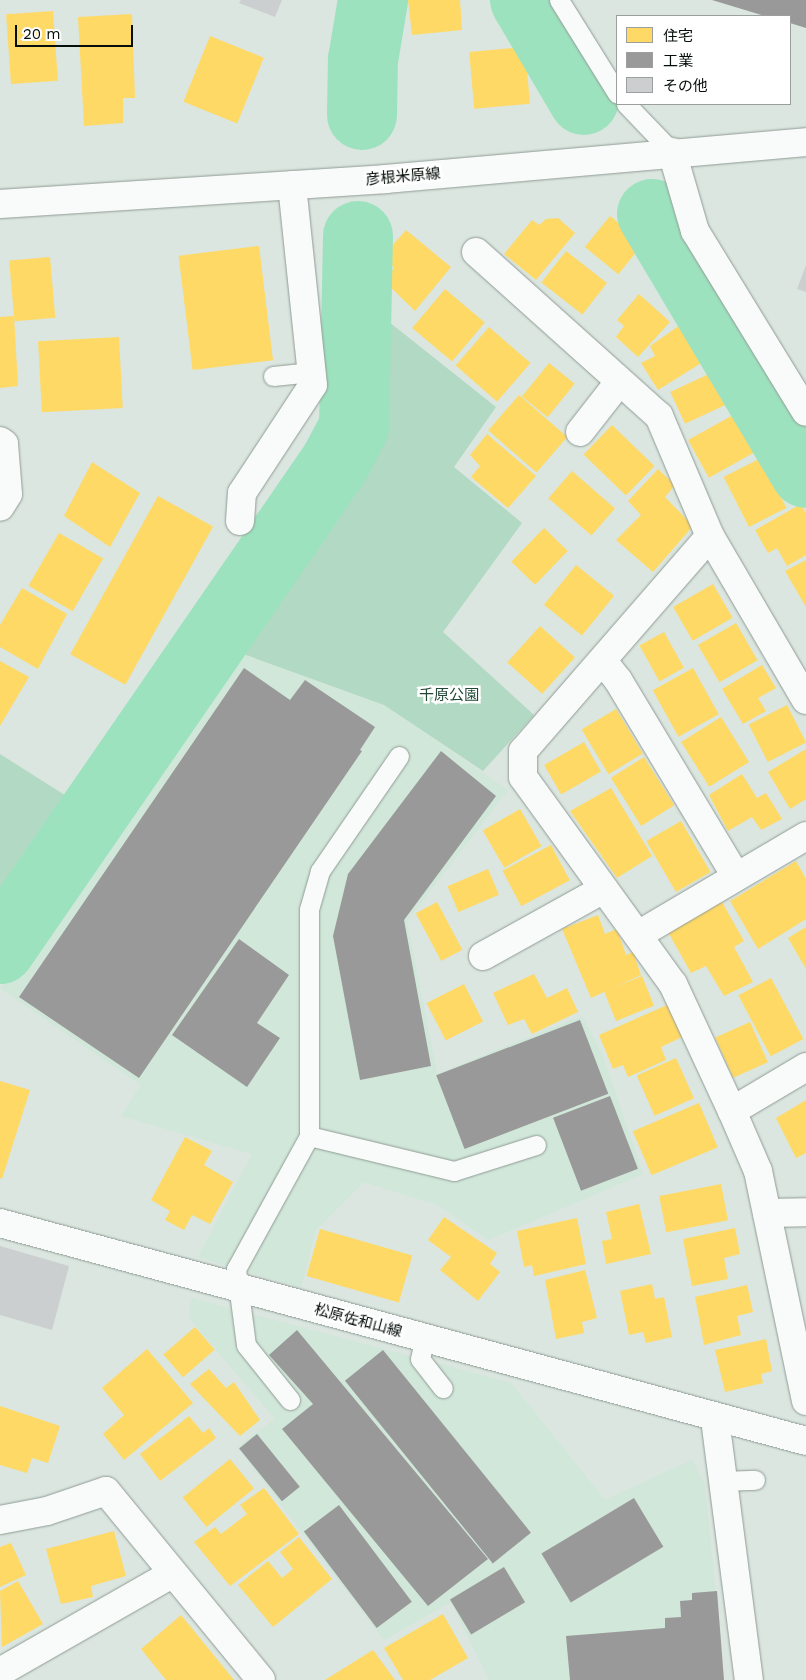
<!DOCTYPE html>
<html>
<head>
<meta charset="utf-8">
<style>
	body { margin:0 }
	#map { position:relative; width:806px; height:1680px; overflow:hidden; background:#dae6df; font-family:"Work Sans","Noto Sans JP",sans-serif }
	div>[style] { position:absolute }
	.built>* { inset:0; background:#d0e7d9 }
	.green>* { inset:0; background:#b2d9c3 }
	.homes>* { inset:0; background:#ffd966; transform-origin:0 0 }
	.industry>* { inset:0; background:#999; transform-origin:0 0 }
	.river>* { height:70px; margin:-35px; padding:0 35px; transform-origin:35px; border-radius:35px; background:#9de2be }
	.building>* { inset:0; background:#cccfd0 }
	.roads { filter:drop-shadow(0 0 1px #919b96) drop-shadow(0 0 1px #919b96) }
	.lane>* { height:19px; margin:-9.5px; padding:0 9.5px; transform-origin:9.5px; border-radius:9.5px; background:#f9fbfa }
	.street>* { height:28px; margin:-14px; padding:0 14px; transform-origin:14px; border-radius:14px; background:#f9fbfa }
	.secondary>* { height:28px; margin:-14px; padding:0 14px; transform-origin:14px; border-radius:14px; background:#f9fbfa }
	span { translate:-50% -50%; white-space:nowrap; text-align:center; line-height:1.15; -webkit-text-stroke:5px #fff; paint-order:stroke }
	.street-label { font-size:15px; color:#060e09 }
	.park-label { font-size:15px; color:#204834 }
	.legend { position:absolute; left:616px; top:15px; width:175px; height:90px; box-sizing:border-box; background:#fff; border:1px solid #9b9f9d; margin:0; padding:6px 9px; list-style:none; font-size:15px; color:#060e09 }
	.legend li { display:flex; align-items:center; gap:10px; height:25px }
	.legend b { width:25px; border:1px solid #9b9f9d }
	.scale { position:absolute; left:15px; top:25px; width:118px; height:22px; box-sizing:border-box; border:2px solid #060e09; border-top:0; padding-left:6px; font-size:15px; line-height:18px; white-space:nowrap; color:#060e09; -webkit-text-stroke:4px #fff; paint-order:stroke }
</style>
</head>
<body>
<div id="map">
	<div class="built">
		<div style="clip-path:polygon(235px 651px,384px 705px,508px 790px,407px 921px,437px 1074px,582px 1016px,602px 1054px,643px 1174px,488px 1240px,438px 1205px,364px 1182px,316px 1230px,301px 1288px,198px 1257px,252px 1154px,121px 1116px,141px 1085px,0 988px)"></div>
		<div style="clip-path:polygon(191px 1298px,511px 1383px,605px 1500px,692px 1460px,705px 1485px,724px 1680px,489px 1680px,451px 1602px,384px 1640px,237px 1447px,275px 1419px,189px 1318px)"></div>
	</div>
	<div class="green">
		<div style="clip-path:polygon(366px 308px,374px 310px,496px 407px,454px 467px,522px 523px,443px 632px,534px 715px,483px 771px,384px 705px,235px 651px,228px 645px,259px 605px,359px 452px,367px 423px)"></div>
		<div style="clip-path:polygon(0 754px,71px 799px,0 906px)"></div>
	</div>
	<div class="homes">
		<div style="clip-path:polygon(408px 0,460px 0,462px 30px,412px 35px)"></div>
		<div style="left:53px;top:11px;width:70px;height:47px;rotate:86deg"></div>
		<div style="clip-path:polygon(132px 14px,135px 98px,123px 98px,123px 123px,84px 126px,78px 17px)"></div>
		<div style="left:210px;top:36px;width:58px;height:71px;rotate:22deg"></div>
		<div style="left:525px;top:47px;width:57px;height:56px;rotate:85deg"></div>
		<div style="left:610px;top:216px;width:43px;height:40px;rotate:39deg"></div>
		<div style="clip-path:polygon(558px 218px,575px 233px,536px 280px,504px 254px,532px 220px,539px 225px,546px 219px)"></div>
		<div style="clip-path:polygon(406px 230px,451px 267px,415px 311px,384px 281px,394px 268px,383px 256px)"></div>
		<div style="left:259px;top:246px;width:115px;height:81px;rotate:83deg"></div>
		<div style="left:566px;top:251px;width:52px;height:40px;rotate:38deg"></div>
		<div style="left:50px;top:257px;width:61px;height:41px;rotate:85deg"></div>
		<div style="left:445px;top:289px;width:52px;height:51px;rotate:40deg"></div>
		<div style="clip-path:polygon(639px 294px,670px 322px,638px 357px,616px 337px,624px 326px,617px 320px)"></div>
		<div style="clip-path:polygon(14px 316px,18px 386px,0 388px,0 317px)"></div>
		<div style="clip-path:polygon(690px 318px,714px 355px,658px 390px,641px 363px,655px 356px,650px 346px)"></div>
		<div style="left:489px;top:327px;width:55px;height:51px;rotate:41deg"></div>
		<div style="left:119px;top:337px;width:71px;height:81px;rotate:87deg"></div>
		<div style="left:549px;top:363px;width:33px;height:43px;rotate:39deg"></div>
		<div style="left:711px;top:373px;width:35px;height:45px;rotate:65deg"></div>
		<div style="left:519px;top:395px;width:64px;height:47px;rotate:41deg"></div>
		<div style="left:744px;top:409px;width:43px;height:64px;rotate:61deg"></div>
		<div style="left:612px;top:425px;width:59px;height:41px;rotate:44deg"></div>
		<div style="clip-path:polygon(487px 434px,536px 476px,508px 508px,471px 477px,480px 466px,470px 455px)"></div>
		<div style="left:761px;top:458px;width:56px;height:42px;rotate:63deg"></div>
		<div style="clip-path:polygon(92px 462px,140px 493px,110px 547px,64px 516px)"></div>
		<div style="clip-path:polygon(658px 469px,675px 485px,665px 497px,693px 526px,653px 572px,616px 540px,641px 515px,628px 501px)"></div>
		<div style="left:572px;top:471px;width:57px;height:36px;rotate:41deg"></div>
		<div style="left:158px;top:496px;width:63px;height:181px;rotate:29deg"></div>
		<div style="clip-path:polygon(801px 504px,806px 514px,806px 555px,787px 566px,777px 548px,768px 553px,755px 530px)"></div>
		<div style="left:544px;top:528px;width:33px;height:47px;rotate:44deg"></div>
		<div style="left:59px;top:533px;width:51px;height:61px;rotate:30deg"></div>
		<div style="clip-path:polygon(806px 560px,806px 607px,785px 571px)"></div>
		<div style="left:576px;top:565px;width:49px;height:51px;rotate:39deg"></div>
		<div style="left:713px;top:584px;width:39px;height:46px;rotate:60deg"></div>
		<div style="clip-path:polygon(22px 588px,67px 614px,38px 669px,0 647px,0 625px)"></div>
		<div style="left:736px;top:623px;width:43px;height:44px;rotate:60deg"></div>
		<div style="left:540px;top:626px;width:47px;height:49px;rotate:42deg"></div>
		<div style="left:664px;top:632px;width:41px;height:28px;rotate:61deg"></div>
		<div style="clip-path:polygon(0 661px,29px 677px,0 726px)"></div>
		<div style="clip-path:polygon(762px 665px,776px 688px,758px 698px,766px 711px,743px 724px,722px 689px)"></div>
		<div style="left:693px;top:668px;width:53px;height:46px;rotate:61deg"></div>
		<div style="left:787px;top:705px;width:42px;height:43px;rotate:63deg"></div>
		<div style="left:616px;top:709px;width:52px;height:40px;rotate:59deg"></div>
		<div style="left:721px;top:717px;width:53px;height:47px;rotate:58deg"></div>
		<div style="left:584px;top:742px;width:34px;height:46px;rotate:60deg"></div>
		<div style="clip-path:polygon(806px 749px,806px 799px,790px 809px,768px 772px)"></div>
		<div style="left:644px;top:757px;width:57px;height:39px;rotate:58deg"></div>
		<div style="clip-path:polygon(742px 774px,757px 798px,766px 793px,782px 819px,761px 830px,752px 817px,728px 831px,709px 795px)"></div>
		<div style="clip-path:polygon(611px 788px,652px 856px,617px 878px,570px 811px)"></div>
		<div style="left:520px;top:809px;width:43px;height:43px;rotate:60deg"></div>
		<div style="left:681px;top:821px;width:59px;height:40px;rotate:60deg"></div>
		<div style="left:551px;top:845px;width:40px;height:55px;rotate:62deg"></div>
		<div style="clip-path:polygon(796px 861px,806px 879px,806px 919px,758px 949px,730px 901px)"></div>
		<div style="left:488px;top:869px;width:28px;height:44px;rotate:67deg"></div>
		<div style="left:437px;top:902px;width:54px;height:24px;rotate:62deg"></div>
		<div style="clip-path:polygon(722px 902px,744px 941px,734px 947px,753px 982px,724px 996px,706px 966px,691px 973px,668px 932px)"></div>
		<div style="clip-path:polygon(598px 915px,605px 934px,617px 929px,626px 955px,633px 952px,641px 975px,591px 998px,562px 929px)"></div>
		<div style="clip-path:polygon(806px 927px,806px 969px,788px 938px)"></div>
		<div style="clip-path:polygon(534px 974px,547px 998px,567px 988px,578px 1012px,532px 1034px,524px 1019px,508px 1025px,493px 993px)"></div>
		<div style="left:642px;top:976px;width:32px;height:41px;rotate:68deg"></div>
		<div style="left:771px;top:978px;width:69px;height:37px;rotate:62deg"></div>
		<div style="left:464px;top:984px;width:42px;height:42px;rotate:63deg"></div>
		<div style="clip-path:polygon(667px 1005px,682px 1037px,661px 1047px,666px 1060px,628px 1077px,623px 1065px,613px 1069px,599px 1035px)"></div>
		<div style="left:750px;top:1022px;width:44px;height:38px;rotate:66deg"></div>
		<div style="left:676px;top:1058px;width:44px;height:43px;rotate:66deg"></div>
		<div style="clip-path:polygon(0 1081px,30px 1090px,2px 1179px,0 1178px)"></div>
		<div style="clip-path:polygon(806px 1100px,806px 1153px,796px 1158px,776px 1118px)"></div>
		<div style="left:699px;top:1103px;width:48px;height:72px;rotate:67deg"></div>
		<div style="clip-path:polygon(185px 1137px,212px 1151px,204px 1165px,233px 1182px,210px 1224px,192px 1215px,184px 1230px,165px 1220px,170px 1211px,151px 1200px)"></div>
		<div style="left:721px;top:1184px;width:37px;height:63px;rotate:79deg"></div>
		<div style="clip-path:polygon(639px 1204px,651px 1254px,606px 1264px,602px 1241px,612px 1239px,606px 1212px)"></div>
		<div style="clip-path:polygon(444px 1217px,497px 1253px,490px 1264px,500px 1272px,478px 1301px,440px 1270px,451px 1257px,428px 1240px)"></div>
		<div style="clip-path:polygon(577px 1218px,586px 1264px,534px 1276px,532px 1265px,524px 1267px,517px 1231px)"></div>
		<div style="clip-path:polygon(735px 1228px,740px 1254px,724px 1258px,728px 1279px,692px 1286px,683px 1239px)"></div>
		<div style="left:320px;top:1229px;width:96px;height:49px;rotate:16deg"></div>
		<div style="clip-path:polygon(585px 1270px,597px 1318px,582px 1322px,584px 1333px,556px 1339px,545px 1280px)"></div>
		<div style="clip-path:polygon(652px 1284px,655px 1299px,664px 1297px,672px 1337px,646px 1343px,643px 1332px,629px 1335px,620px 1291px)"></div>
		<div style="clip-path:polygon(747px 1285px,753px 1312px,737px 1316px,741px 1335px,704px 1345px,695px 1297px)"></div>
		<div style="left:195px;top:1327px;width:30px;height:42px;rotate:49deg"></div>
		<div style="clip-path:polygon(766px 1339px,772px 1371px,761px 1374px,763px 1383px,725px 1392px,715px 1350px)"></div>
		<div style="clip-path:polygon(147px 1349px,193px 1403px,124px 1460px,103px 1434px,124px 1415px,102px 1388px)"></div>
		<div style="clip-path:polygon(209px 1369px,226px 1388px,234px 1382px,260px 1420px,240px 1436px,190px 1384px)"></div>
		<div style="clip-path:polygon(0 1406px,60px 1426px,48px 1463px,32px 1458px,27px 1473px,0 1465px)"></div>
		<div style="clip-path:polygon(189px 1416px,203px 1433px,209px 1428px,216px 1438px,160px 1481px,140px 1454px)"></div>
		<div style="left:230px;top:1459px;width:38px;height:61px;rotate:51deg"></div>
		<div style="clip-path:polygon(264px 1488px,299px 1534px,230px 1586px,194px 1542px,215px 1527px,221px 1534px,247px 1514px,240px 1505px)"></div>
		<div style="clip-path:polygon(114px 1531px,126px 1576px,91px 1586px,93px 1597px,61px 1604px,46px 1549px)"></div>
		<div style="clip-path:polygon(299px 1537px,332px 1579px,273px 1627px,238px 1585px,268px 1561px,282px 1578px,293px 1569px,280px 1552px)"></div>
		<div style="clip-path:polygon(11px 1543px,26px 1575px,0 1587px,0 1547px)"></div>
		<div style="clip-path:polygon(18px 1581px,43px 1624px,2px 1647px,0 1591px)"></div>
		<div style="clip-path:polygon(443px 1614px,468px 1658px,430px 1680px,403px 1680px,384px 1648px)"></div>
		<div style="clip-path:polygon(181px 1615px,234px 1680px,166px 1680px,141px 1649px)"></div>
		<div style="clip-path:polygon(373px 1650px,395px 1680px,325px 1680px)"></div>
	</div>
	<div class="industry">
		<div style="clip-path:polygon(712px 0,806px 0,806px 28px,790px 23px,790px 16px,765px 16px)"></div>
		<div style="clip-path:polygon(244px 668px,290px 700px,305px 680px,375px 727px,360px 750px,362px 751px,139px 1078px,19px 997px)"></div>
		<div style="clip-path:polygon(441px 751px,496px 796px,404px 920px,431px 1066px,360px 1080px,333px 936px,348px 874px)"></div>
		<div style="clip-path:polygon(239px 939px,289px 975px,257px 1023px,280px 1038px,247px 1087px,172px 1035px)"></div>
		<div style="left:580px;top:1020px;width:79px;height:154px;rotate:69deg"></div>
		<div style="left:610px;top:1096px;width:78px;height:61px;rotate:69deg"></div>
		<div style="clip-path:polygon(297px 1330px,488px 1559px,428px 1606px,282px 1429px,313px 1404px,269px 1355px)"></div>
		<div style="left:383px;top:1350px;width:235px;height:49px;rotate:51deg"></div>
		<div style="left:257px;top:1434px;width:68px;height:23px;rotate:51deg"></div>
		<div style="left:634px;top:1498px;width:57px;height:108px;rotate:59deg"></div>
		<div style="left:339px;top:1505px;width:121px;height:44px;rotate:53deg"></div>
		<div style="left:504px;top:1567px;width:41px;height:63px;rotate:59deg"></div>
		<div style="clip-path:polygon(717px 1591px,724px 1680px,570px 1680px,566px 1636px,665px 1628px,665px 1618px,681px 1617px,680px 1601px,692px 1600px,692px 1593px)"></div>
	</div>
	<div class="river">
		<div style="left:525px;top:0;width:116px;rotate:59.5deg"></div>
		<div style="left:362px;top:115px;width:55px;rotate:-89deg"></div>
		<div style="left:363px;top:60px;width:61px;rotate:-80.5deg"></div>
		<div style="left:652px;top:214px;width:301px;rotate:59.3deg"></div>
		<div style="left:0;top:949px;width:590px;rotate:-55.42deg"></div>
		<div style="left:335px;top:463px;width:41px;rotate:-62.2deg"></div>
		<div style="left:354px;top:427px;width:191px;rotate:-88.8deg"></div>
	</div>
	<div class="building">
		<div style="clip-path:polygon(241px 0,282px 0,275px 17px,239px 3px)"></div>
		<div style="clip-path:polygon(806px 265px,806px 292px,797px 289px)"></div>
		<div style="clip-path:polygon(0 1246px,69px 1266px,52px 1330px,0 1315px)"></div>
	</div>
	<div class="roads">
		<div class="lane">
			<div style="left:559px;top:0;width:110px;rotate:58.1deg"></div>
			<div style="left:626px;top:104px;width:66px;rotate:46.2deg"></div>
			<div style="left:273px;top:376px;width:39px;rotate:-6deg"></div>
			<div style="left:399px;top:756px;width:140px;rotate:124.5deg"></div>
			<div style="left:320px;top:871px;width:40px;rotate:106deg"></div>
			<div style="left:309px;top:909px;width:227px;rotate:90deg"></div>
			<div style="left:309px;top:1136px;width:149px;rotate:13.6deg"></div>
			<div style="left:454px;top:1171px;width:86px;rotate:-17.6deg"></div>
			<div style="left:424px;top:1339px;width:20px;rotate:101deg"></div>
			<div style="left:420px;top:1359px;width:37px;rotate:52deg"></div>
			<div style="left:290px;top:1400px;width:70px;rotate:-128.7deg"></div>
			<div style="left:246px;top:1345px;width:77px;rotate:-97.5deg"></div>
			<div style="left:236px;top:1269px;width:152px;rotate:-61.2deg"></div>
			<div style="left:723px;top:1481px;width:32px;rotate:-2deg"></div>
		</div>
		<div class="street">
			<div style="left:672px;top:152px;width:82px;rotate:73.8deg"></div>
			<div style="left:695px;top:231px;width:212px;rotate:58.5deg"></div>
			<div style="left:476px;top:252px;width:246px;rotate:41.9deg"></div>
			<div style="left:659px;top:416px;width:130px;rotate:67deg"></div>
			<div style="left:710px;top:536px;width:190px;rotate:59.7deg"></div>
			<div style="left:580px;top:432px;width:63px;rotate:-52deg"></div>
			<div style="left:0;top:441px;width:5px;rotate:37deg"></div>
			<div style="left:4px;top:444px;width:50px;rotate:85.4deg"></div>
			<div style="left:8px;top:494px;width:15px;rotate:122deg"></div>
			<div style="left:240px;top:521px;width:28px;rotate:-86deg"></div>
			<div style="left:242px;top:493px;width:129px;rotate:-56.7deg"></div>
			<div style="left:313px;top:385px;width:201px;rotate:-96deg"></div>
			<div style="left:710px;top:536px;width:285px;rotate:131deg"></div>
			<div style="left:523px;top:751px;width:26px;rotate:90deg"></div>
			<div style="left:523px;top:777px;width:256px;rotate:54.1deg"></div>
			<div style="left:673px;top:984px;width:140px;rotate:65.1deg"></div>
			<div style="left:732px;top:1111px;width:65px;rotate:66.6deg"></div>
			<div style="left:758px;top:1171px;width:235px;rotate:78.2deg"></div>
			<div style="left:603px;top:661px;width:24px;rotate:52deg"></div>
			<div style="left:618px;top:680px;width:227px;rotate:59deg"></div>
			<div style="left:638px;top:935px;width:195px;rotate:-30.5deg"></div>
			<div style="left:483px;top:956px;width:138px;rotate:-29deg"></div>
			<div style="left:732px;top:1111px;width:86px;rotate:-30.7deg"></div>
			<div style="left:767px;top:1213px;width:39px;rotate:-1deg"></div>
			<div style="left:0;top:1223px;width:835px;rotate:15.13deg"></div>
			<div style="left:715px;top:1419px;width:263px;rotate:82.6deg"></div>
			<div style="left:0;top:1520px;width:48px;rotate:-10.8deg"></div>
			<div style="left:47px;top:1511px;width:62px;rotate:-18.7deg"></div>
			<div style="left:106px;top:1491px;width:244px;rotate:50.6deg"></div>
			<div style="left:0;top:1672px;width:198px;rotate:-29.7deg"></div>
		</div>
		<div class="secondary">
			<div style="left:0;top:204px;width:386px;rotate:-3.7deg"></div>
			<div style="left:385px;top:179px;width:423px;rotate:-5deg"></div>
		</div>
	</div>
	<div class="street-label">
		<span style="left:403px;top:177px;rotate:-5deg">彦根米原線</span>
		<span style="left:358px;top:1321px;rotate:15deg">松原佐和山線</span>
	</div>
	<div class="park-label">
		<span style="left:449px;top:696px">千原公園</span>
	</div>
	<ul class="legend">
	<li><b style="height:14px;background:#ffd966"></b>住宅</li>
	<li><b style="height:14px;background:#999"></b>工業</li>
	<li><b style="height:14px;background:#cccfd0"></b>その他</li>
	</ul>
	<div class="scale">20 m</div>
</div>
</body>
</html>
